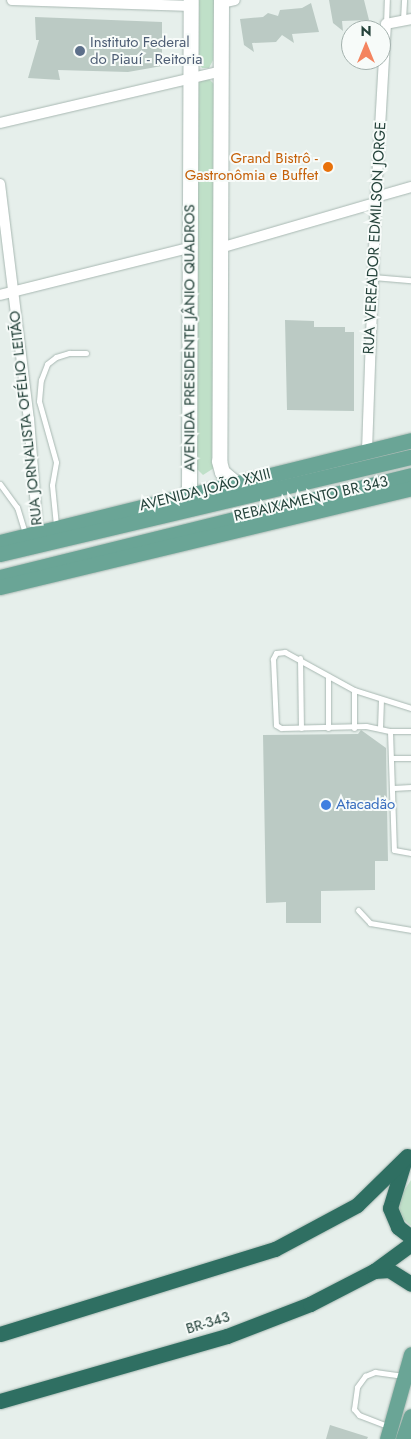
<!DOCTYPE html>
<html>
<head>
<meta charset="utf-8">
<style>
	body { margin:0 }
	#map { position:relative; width:411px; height:1439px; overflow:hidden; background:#e6efeb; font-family:Jost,sans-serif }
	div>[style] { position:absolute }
	.green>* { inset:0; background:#bfe0c8 }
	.building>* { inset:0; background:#bbcac4 }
	.roads { filter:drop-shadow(0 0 1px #a8b8b2) drop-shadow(0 0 1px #a8b8b2) }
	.lane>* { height:5px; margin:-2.5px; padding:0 2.5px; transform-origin:2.5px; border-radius:2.5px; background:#fff }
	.street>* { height:10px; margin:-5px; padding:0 5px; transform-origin:5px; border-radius:5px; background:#fff }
	.secondary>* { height:15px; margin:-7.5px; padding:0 7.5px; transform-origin:7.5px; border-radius:7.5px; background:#fff }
	.primary>* { height:15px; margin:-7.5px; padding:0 7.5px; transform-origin:7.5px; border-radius:7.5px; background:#6aa596 }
	.highway>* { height:15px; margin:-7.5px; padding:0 7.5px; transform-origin:7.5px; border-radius:7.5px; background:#2f6f62 }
	.dots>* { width:14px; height:14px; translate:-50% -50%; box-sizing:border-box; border:2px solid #f7fbf9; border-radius:50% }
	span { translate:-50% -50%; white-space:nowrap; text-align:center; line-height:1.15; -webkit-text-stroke:4px #f7fbf9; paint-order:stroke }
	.service-label { font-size:15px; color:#4e5e75 }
	.left { translate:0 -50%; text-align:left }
	.food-label { font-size:15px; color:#c56008 }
	.right { translate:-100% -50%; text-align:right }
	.street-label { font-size:15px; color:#24423a }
	.shop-label { font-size:15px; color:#366cbe }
	.north { position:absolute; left:341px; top:20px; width:50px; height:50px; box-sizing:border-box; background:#f7fbf9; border:1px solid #a3b1ad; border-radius:50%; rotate:0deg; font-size:14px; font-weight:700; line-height:20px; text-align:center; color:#24423a }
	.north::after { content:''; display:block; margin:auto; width:18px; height:22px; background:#f4845f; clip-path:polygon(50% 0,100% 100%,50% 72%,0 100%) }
</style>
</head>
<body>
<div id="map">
	<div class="green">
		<div style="clip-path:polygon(199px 0,214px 0,213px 60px,209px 68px,202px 68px,197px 61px)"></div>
		<div style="clip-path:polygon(203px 79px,209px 79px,214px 84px,214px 468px,203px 475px,197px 469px,197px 83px)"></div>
		<div style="clip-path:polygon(411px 1180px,411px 1226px,400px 1216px,396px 1203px)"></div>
	</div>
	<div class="building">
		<div style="clip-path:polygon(329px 0,364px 0,369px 20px,342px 21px,343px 31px,333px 23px)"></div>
		<div style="clip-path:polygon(311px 3px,319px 32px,292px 34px,294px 43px,282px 35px,276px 42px,252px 43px,254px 52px,244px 45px,240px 19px,263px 17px,268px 13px,278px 16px,280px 10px,302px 8px)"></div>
		<div style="clip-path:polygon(35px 17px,162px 22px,162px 66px,128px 72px,58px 70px,60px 80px,28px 78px,39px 40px,36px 40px)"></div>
		<div style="clip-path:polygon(285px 320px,314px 321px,314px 327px,345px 327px,345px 332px,354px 332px,354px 411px,287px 410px)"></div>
		<div style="clip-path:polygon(361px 730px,386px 748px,388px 861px,375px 861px,375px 890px,321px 891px,321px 923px,286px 923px,286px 902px,266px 903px,263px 735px,358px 734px)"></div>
		<div style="clip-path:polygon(330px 1425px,368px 1437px,367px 1439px,326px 1439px)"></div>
	</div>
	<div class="roads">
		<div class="lane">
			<div style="left:403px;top:20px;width:20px;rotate:-87deg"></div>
			<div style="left:386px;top:24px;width:24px;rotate:-88deg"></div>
			<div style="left:373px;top:277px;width:38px;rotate:5deg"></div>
			<div style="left:0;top:484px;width:29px;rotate:54deg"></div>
			<div style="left:17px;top:507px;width:27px;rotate:73deg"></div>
			<div style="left:56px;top:525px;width:40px;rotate:-95.7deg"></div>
			<div style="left:52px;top:485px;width:23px;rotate:-80deg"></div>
			<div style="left:56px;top:462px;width:63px;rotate:-105.6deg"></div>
			<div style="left:39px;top:401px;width:21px;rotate:-85deg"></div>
			<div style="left:41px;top:380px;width:17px;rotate:-69deg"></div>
			<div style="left:47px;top:364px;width:11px;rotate:-38deg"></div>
			<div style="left:56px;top:357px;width:14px;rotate:-17deg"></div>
			<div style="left:69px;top:353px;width:17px"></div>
			<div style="left:300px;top:658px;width:70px;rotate:89.2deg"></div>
			<div style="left:354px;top:690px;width:38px;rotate:90deg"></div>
			<div style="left:411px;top:708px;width:60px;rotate:-162.5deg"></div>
			<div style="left:354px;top:690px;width:79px;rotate:-151.2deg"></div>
			<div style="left:285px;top:652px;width:9px;rotate:174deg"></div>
			<div style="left:276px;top:653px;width:7px;rotate:117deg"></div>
			<div style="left:273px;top:659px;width:66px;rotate:87.4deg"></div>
			<div style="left:276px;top:725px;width:6px;rotate:31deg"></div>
			<div style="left:281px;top:728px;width:85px;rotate:-1.3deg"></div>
			<div style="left:366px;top:726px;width:25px;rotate:12deg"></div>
			<div style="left:390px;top:731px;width:119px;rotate:88.1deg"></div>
			<div style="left:394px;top:850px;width:17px;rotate:10deg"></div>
			<div style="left:328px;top:728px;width:52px;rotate:-90deg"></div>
			<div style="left:380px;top:728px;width:28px;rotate:-88deg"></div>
			<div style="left:390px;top:731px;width:21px"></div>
			<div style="left:393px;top:758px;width:18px"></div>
			<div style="left:393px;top:788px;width:18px;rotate:-3deg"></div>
			<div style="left:358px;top:910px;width:18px;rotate:47deg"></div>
			<div style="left:370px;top:923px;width:42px;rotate:9.7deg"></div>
			<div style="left:390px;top:1427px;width:33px;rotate:-159deg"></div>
			<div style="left:359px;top:1415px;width:8px;rotate:-130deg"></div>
			<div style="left:354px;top:1409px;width:22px;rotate:-82deg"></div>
			<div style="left:357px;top:1387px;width:14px;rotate:-54deg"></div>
			<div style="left:365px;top:1376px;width:11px;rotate:-22deg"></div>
			<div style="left:375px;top:1372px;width:27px;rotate:8deg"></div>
		</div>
		<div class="street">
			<div style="left:12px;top:0;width:179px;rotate:1.9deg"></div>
			<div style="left:221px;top:3px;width:14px;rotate:-12deg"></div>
			<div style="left:0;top:123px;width:227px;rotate:-13.2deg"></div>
			<div style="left:0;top:184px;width:237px;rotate:83deg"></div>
			<div style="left:29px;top:419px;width:114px;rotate:85.5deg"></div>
			<div style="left:376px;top:197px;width:36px;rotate:-16deg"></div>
			<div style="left:220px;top:248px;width:161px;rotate:-16.2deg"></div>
			<div style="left:0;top:295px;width:198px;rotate:-14deg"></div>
			<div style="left:367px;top:451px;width:254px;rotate:-88deg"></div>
			<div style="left:376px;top:197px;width:173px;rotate:-86.7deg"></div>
			<div style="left:386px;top:24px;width:25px;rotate:-11deg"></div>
		</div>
		<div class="secondary">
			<div style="left:221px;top:0;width:461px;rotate:90.2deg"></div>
			<div style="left:219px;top:461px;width:11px;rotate:75deg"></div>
			<div style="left:222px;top:472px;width:16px;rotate:40deg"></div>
			<div style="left:186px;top:495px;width:8px;rotate:-67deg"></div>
			<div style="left:189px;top:488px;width:488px;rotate:-89.8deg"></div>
		</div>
		<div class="primary">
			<div style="left:0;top:542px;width:423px;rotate:-13.9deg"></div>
			<div style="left:0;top:554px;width:422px;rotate:-13.3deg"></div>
			<div style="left:0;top:577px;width:423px;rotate:-13.9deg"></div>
			<div style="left:0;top:587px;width:423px;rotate:-13.5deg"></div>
			<div style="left:387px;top:1439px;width:88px;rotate:-74.2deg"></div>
			<div style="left:403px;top:1439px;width:24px;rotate:-71deg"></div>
		</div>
		<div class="highway">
			<div style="left:404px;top:1162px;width:48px;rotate:106.9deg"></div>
			<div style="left:390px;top:1208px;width:21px;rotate:67deg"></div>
			<div style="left:398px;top:1227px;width:16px;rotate:38deg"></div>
			<div style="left:374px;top:1271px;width:15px;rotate:-4deg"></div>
			<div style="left:389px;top:1270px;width:26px;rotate:32deg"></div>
			<div style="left:0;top:1334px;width:288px;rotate:-17.2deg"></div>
			<div style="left:275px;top:1249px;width:93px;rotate:-28.2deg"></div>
			<div style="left:357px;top:1205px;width:70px;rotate:-44.4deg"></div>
			<div style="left:0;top:1401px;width:236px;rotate:-16deg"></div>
			<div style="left:227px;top:1336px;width:89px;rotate:-21.1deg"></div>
			<div style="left:310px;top:1304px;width:72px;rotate:-27.3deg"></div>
			<div style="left:374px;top:1271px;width:46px;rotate:-36.1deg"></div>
		</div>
	</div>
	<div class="dots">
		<div style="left:80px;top:51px;background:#5c6f8a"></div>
		<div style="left:328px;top:167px;background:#e8710a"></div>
		<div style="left:326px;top:805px;background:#3f7fe0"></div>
	</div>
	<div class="service-label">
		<span class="left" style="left:90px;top:51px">Instituto Federal<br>do Piauí - Reitoria</span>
	</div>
	<div class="food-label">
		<span class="right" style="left:318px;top:167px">Grand Bistrô -<br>Gastronômia e Buffet</span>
	</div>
	<div class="street-label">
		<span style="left:375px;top:238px;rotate:-87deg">RUA VEREADOR EDMILSON JORGE</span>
		<span style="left:190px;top:338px;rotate:-90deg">AVENIDA PRESIDENTE JÂNIO QUADROS</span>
		<span style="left:26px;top:418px;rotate:-96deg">RUA JORNALISTA OFÉLIO LEITÃO</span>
		<span style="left:205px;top:490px;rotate:-14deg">AVENIDA JOÃO XXIII</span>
		<span style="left:311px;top:499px;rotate:-13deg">REBAIXAMENTO BR 343</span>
		<span style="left:208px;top:1323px;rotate:-17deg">BR-343</span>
	</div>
	<div class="shop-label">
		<span class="left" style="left:336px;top:805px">Atacadão</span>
	</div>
	<div class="north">N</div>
</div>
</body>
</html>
